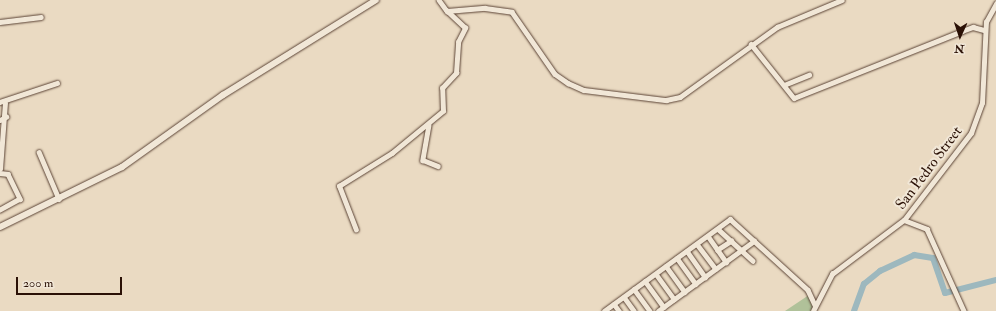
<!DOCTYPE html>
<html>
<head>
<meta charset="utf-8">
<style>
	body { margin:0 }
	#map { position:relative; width:996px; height:311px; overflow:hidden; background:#eadac2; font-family:"IM FELL Double Pica",serif }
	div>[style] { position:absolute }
	.green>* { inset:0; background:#b0c199 }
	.river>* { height:6px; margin:-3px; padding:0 3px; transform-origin:3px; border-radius:3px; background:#9db8be }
	.roads { filter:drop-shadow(0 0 1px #5b4335) drop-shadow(0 0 1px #5b4335) }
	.street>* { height:4.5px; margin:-2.25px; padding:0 2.25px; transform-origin:2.25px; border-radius:2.25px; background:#f1e7d7 }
	.secondary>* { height:6px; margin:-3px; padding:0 3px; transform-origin:3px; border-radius:3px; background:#f1e7d7 }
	span { translate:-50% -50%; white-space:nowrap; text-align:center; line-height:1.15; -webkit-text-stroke:4px #f1e7d7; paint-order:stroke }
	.street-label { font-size:15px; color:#2b1106 }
	.north { position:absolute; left:940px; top:16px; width:40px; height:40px; -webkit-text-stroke:3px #f1e7d7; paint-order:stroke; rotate:183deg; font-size:11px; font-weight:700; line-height:16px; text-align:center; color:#2b1106 }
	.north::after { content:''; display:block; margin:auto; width:14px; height:18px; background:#2b1106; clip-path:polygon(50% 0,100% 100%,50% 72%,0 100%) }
	.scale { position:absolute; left:16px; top:277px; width:106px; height:18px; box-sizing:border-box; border:2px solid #2b1106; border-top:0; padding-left:5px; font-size:12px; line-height:14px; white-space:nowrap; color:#2b1106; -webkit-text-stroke:3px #f1e7d7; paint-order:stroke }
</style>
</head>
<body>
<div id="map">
	<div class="green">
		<div style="clip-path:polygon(809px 295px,814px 304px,812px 311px,785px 311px)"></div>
	</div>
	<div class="river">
		<div style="left:854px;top:311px;width:29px;rotate:-70deg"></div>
		<div style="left:864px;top:284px;width:21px;rotate:-39deg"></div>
		<div style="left:880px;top:271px;width:38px;rotate:-25deg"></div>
		<div style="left:914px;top:255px;width:19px;rotate:9deg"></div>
		<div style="left:933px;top:258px;width:37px;rotate:71deg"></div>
		<div style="left:945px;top:293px;width:53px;rotate:-14.3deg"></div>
	</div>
	<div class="roads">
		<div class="street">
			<div style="left:439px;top:0;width:14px;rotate:54deg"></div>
			<div style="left:447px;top:11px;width:38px;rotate:-5deg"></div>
			<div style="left:485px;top:8px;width:27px;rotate:8deg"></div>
			<div style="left:512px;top:12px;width:75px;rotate:55.3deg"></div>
			<div style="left:555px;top:74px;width:16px;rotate:35deg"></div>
			<div style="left:568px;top:83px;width:17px;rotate:24deg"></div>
			<div style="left:584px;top:90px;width:83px;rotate:7deg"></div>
			<div style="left:666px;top:100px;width:14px;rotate:-12deg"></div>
			<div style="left:680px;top:97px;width:120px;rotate:-35.8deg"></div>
			<div style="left:777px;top:27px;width:70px;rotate:-22.6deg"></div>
			<div style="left:0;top:22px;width:41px;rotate:-7deg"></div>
			<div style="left:751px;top:44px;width:69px;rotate:51.5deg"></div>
			<div style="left:794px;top:98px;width:181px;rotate:-21.7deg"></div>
			<div style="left:962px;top:31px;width:12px;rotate:-20deg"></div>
			<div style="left:973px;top:27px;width:11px;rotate:15deg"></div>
			<div style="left:784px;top:85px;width:27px;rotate:-22deg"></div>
			<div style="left:0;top:102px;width:60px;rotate:-18.4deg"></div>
			<div style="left:0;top:120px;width:7px;rotate:-27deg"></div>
			<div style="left:429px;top:125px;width:36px;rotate:100deg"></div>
			<div style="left:423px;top:160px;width:16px;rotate:22deg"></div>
			<div style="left:39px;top:152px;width:51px;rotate:66.9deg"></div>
			<div style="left:0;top:169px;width:66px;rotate:-85.7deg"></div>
			<div style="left:0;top:173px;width:8px;rotate:7deg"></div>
			<div style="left:8px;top:174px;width:28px;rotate:64deg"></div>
			<div style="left:20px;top:199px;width:23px;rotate:151deg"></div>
			<div style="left:904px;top:220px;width:25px;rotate:21deg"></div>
			<div style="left:927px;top:229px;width:90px;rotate:65.7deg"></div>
			<div style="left:718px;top:229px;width:47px;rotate:42.4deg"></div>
			<div style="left:356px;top:230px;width:47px;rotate:-111.1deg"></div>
			<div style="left:339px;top:186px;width:62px;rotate:-31.9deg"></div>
			<div style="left:392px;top:153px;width:66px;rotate:-39.5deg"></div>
			<div style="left:443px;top:111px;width:23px;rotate:-92deg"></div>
			<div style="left:442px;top:88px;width:21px;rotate:-47deg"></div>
			<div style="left:456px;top:73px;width:31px;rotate:-86deg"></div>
			<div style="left:458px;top:42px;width:16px;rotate:-63deg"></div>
			<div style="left:465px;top:28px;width:25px;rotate:-137deg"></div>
			<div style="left:708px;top:236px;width:32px;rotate:55deg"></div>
			<div style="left:697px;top:244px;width:31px;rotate:53deg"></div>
			<div style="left:717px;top:250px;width:17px;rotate:-33deg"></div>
			<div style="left:687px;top:251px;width:32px;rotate:55deg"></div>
			<div style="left:677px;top:258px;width:32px;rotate:54deg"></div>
			<div style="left:666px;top:266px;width:32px;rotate:54deg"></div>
			<div style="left:656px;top:274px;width:31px;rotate:54deg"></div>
			<div style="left:645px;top:281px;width:32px;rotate:54deg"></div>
			<div style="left:634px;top:289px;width:27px;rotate:54deg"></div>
			<div style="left:624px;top:297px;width:17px;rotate:54deg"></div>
			<div style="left:614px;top:304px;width:9px;rotate:54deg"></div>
			<div style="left:604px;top:311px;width:156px;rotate:-36.1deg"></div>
			<div style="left:730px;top:219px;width:105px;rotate:42.3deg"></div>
			<div style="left:808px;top:290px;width:17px;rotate:65deg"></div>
			<div style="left:658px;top:311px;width:119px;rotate:-36.1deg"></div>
			<div style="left:813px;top:311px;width:42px;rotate:-62.8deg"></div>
			<div style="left:832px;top:274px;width:90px;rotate:-36.9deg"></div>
			<div style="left:904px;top:220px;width:110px;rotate:-52.4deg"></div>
			<div style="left:971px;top:133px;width:32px;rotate:-70deg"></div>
			<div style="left:982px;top:103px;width:81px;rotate:-87.2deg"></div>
			<div style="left:986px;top:22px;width:21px;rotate:-61deg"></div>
		</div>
		<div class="secondary">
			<div style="left:0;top:227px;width:136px;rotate:-26.2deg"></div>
			<div style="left:122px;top:167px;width:124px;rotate:-35.5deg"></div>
			<div style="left:223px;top:95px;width:180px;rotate:-31.8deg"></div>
		</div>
	</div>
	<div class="street-label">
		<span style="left:929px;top:168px;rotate:-53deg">San Pedro Street</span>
	</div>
	<div class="north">N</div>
	<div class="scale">200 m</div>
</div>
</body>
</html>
